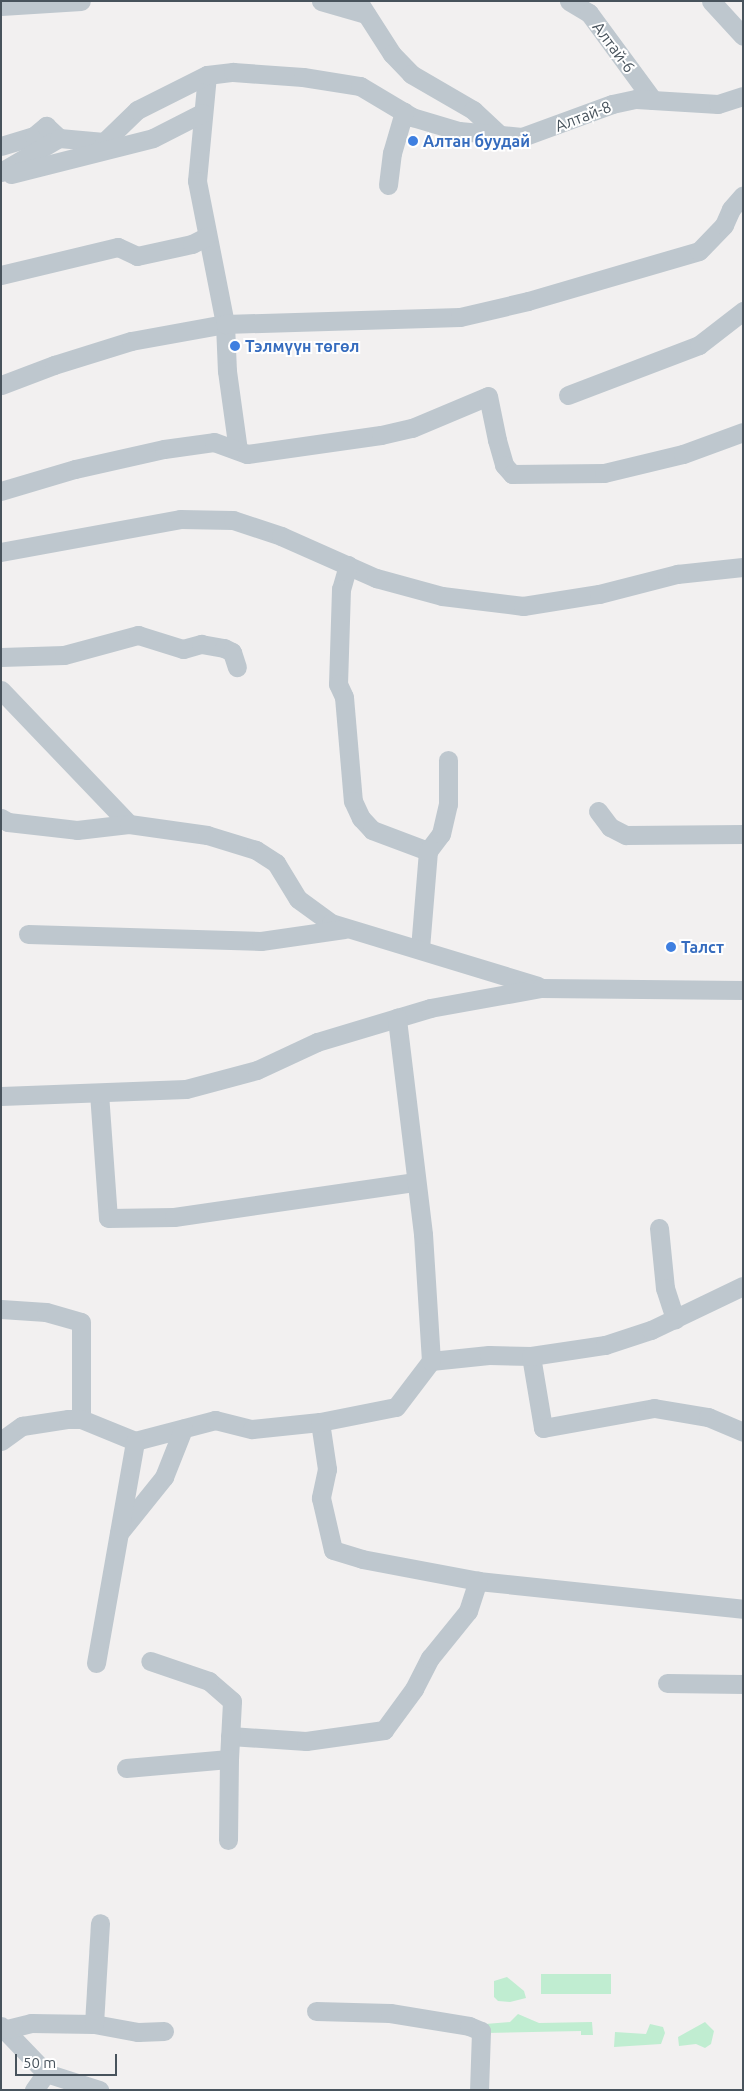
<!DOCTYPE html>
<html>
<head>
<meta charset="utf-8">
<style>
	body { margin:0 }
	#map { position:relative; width:744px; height:2091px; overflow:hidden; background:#f2f0f0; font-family:Ubuntu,sans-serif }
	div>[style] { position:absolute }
	.green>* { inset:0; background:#c0edd1; transform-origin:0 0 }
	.minor>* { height:19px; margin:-9.5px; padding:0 9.5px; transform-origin:9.5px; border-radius:9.5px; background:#bec7ce }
	.dots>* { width:14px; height:14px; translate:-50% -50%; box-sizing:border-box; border:2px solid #fff; border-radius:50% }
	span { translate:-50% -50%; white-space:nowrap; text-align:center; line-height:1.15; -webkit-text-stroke:4px #fff; paint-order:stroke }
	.street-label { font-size:16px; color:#48535c }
	.shop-label { font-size:16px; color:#366cbe; font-weight:700 }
	.left { translate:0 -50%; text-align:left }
	.frame { position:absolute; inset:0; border:2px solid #48535c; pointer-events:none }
	.scale { position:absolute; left:15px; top:2054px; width:102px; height:22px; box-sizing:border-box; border:2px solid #48535c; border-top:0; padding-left:6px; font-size:15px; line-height:18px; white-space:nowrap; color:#48535c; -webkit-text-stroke:4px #fff; paint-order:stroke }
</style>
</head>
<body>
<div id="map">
	<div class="green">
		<div style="left:611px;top:1974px;width:20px;height:70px;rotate:90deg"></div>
		<div style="clip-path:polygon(507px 1977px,524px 1991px,526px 1998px,510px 2002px,498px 2001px,494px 1997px,494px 1981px)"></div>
		<div style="clip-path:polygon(518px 2014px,539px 2023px,592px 2022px,593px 2035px,581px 2035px,581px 2031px,486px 2033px,485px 2024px,510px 2022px)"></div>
		<div style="clip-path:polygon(705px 2022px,714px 2031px,711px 2044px,705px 2048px,696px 2044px,679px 2046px,678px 2037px)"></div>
		<div style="clip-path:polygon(650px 2024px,663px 2027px,665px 2033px,661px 2044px,614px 2047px,615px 2032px,646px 2034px)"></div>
	</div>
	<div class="minor">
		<div style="left:321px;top:1px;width:47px;rotate:16.1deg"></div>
		<div style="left:358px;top:1px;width:63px;rotate:57.3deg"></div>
		<div style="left:392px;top:54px;width:28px;rotate:46deg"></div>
		<div style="left:411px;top:74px;width:72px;rotate:30.1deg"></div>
		<div style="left:473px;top:110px;width:33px;rotate:43deg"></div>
		<div style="left:569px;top:1px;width:23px;rotate:31deg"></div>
		<div style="left:589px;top:13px;width:108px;rotate:53.7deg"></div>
		<div style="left:711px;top:1px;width:47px;rotate:47.6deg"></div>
		<div style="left:1px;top:6px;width:80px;rotate:-3.6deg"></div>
		<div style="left:207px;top:75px;width:106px;rotate:95.4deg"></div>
		<div style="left:197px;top:181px;width:146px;rotate:78.9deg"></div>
		<div style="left:225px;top:324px;width:47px;rotate:87.6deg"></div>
		<div style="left:227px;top:371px;width:80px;rotate:82.1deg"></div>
		<div style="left:1px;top:146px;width:34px;rotate:-17deg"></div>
		<div style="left:34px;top:136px;width:16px;rotate:-40deg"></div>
		<div style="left:46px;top:126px;width:18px;rotate:43deg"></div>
		<div style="left:1px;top:172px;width:67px;rotate:-30.4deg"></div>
		<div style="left:59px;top:138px;width:45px;rotate:5.1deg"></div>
		<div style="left:104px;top:142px;width:46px;rotate:-44.1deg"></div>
		<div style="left:137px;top:110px;width:78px;rotate:-26.6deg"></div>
		<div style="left:207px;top:75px;width:26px;rotate:-7deg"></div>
		<div style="left:233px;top:72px;width:70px;rotate:4.1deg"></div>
		<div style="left:303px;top:77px;width:58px;rotate:9deg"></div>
		<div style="left:360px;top:86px;width:61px;rotate:30.8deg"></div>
		<div style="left:412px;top:117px;width:49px;rotate:16.6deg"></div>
		<div style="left:459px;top:131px;width:63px;rotate:5.4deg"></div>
		<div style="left:522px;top:137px;width:96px;rotate:-20.1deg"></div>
		<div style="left:612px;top:104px;width:25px;rotate:-12deg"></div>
		<div style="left:636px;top:99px;width:82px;rotate:3.5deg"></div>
		<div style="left:718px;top:104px;width:26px;rotate:-18deg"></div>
		<div style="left:11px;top:174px;width:146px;rotate:-14.2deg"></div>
		<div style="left:153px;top:138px;width:55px;rotate:-27deg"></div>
		<div style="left:388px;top:185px;width:32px;rotate:-83deg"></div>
		<div style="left:392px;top:153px;width:43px;rotate:-73.7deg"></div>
		<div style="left:1px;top:275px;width:120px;rotate:-13.5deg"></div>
		<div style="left:118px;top:247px;width:21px;rotate:25deg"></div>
		<div style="left:137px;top:256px;width:56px;rotate:-12.3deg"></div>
		<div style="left:192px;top:244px;width:16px;rotate:-27deg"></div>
		<div style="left:1px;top:385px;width:57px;rotate:-20.7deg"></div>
		<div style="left:54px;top:365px;width:81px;rotate:-17.3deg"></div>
		<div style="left:131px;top:341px;width:96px;rotate:-10.3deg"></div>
		<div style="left:225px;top:324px;width:235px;rotate:-1.7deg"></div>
		<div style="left:460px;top:317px;width:70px;rotate:-13.2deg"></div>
		<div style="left:528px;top:301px;width:178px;rotate:-16.3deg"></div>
		<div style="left:699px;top:251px;width:36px;rotate:-46deg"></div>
		<div style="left:724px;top:225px;width:17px;rotate:-66deg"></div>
		<div style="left:731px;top:209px;width:18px;rotate:-49deg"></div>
		<div style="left:568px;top:395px;width:140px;rotate:-20.9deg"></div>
		<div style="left:699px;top:345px;width:56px;rotate:-37.7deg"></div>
		<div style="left:1px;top:491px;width:77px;rotate:-16.6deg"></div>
		<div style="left:75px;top:469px;width:91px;rotate:-12.7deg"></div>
		<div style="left:164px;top:449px;width:50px;rotate:-8deg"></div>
		<div style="left:214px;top:442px;width:35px;rotate:20deg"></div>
		<div style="left:247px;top:454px;width:135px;rotate:-8.1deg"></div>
		<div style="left:381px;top:435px;width:32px;rotate:-13deg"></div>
		<div style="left:412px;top:428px;width:82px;rotate:-22.8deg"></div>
		<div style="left:488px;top:396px;width:45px;rotate:78.4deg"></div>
		<div style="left:497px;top:440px;width:26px;rotate:74deg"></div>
		<div style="left:504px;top:465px;width:12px;rotate:48deg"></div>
		<div style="left:512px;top:474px;width:92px;rotate:-0.6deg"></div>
		<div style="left:604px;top:473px;width:81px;rotate:-13.5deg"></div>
		<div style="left:683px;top:454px;width:64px;rotate:-20.1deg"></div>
		<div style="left:1px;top:552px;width:182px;rotate:-10.4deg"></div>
		<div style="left:180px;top:519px;width:53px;rotate:1.1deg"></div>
		<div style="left:233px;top:520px;width:51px;rotate:18.4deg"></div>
		<div style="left:281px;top:536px;width:104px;rotate:23.9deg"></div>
		<div style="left:376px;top:578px;width:68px;rotate:15.3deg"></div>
		<div style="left:442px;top:596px;width:82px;rotate:7deg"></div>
		<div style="left:523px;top:606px;width:77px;rotate:-9deg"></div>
		<div style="left:599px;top:594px;width:81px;rotate:-14.4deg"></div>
		<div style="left:677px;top:574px;width:66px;rotate:-6.1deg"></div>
		<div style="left:348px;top:565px;width:25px;rotate:106deg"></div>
		<div style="left:341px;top:589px;width:95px;rotate:91.8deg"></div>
		<div style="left:338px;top:684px;width:14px;rotate:65deg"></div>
		<div style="left:344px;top:697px;width:104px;rotate:85.1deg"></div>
		<div style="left:353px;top:801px;width:19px;rotate:65deg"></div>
		<div style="left:361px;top:818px;width:16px;rotate:47deg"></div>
		<div style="left:372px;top:830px;width:60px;rotate:20.6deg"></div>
		<div style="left:428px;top:851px;width:98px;rotate:94.7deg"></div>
		<div style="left:1px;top:657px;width:63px;rotate:-1.8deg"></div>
		<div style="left:64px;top:655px;width:77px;rotate:-15.1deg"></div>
		<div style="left:138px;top:635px;width:47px;rotate:17.3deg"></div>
		<div style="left:183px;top:649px;width:19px;rotate:-16deg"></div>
		<div style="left:201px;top:644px;width:23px;rotate:10deg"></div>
		<div style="left:224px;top:648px;width:9px;rotate:27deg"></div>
		<div style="left:232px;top:652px;width:16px;rotate:72deg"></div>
		<div style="left:1px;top:690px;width:185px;rotate:46.3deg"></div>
		<div style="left:598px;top:811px;width:20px;rotate:53deg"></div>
		<div style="left:610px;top:827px;width:18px;rotate:27deg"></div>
		<div style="left:626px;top:835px;width:117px;rotate:-0.5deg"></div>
		<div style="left:1px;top:818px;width:8px;rotate:30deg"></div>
		<div style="left:8px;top:822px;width:69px;rotate:6.6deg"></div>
		<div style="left:77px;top:830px;width:52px;rotate:-6.6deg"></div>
		<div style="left:129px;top:824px;width:79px;rotate:8deg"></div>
		<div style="left:207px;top:835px;width:51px;rotate:17deg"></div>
		<div style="left:256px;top:850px;width:24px;rotate:33deg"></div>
		<div style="left:276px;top:863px;width:42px;rotate:58.6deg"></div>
		<div style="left:298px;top:899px;width:41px;rotate:36deg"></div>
		<div style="left:331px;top:923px;width:216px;rotate:16.9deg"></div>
		<div style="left:428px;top:851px;width:21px;rotate:-53deg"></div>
		<div style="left:441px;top:834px;width:31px;rotate:-77deg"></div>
		<div style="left:448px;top:804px;width:44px;rotate:-90deg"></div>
		<div style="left:28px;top:934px;width:233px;rotate:1.7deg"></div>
		<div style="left:261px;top:941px;width:84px;rotate:-8.2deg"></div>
		<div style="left:99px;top:1093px;width:125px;rotate:85.9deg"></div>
		<div style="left:108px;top:1218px;width:66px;rotate:-0.9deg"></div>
		<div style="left:174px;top:1217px;width:244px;rotate:-8.3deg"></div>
		<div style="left:1px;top:1096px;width:185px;rotate:-2.2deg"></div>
		<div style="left:186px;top:1089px;width:73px;rotate:-15deg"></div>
		<div style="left:257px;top:1070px;width:66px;rotate:-25deg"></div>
		<div style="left:317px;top:1042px;width:118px;rotate:-16.7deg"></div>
		<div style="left:430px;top:1008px;width:113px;rotate:-10.2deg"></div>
		<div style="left:541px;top:988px;width:202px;rotate:0.6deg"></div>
		<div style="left:659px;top:1228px;width:60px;rotate:84.3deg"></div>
		<div style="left:665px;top:1288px;width:33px;rotate:72deg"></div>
		<div style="left:1px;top:1309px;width:45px;rotate:3.8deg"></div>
		<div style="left:46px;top:1312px;width:36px;rotate:16deg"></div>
		<div style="left:81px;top:1322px;width:97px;rotate:90deg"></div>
		<div style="left:531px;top:1356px;width:73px;rotate:80.5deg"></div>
		<div style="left:543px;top:1428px;width:113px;rotate:-10.2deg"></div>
		<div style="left:654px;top:1408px;width:55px;rotate:9.5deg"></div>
		<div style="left:708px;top:1417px;width:38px;rotate:23deg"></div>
		<div style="left:431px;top:1361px;width:58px;rotate:-5.9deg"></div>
		<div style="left:489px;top:1355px;width:42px;rotate:1.4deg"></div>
		<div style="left:531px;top:1356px;width:75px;rotate:-8.5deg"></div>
		<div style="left:605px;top:1345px;width:48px;rotate:-18.1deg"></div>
		<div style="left:651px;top:1330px;width:102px;rotate:-25.6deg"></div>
		<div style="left:320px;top:1422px;width:48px;rotate:81.5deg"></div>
		<div style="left:327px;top:1469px;width:30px;rotate:102deg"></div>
		<div style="left:321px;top:1498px;width:53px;rotate:77deg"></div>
		<div style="left:333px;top:1550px;width:30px;rotate:17deg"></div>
		<div style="left:362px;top:1559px;width:118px;rotate:10.7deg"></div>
		<div style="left:478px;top:1581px;width:266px;rotate:6deg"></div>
		<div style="left:1px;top:1441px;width:26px;rotate:-36deg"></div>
		<div style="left:22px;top:1426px;width:47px;rotate:-8.7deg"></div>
		<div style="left:68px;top:1419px;width:13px"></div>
		<div style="left:81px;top:1419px;width:58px;rotate:22.2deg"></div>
		<div style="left:135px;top:1441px;width:83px;rotate:-14.7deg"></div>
		<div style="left:215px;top:1420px;width:38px;rotate:14deg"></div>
		<div style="left:252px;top:1429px;width:68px;rotate:-5.9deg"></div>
		<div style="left:320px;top:1422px;width:77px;rotate:-11.2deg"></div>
		<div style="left:396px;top:1407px;width:58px;rotate:-52.7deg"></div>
		<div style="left:431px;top:1361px;width:127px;rotate:-93.6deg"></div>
		<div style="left:423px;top:1234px;width:218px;rotate:-96.9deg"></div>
		<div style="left:119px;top:1533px;width:72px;rotate:-51.2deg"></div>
		<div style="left:164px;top:1477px;width:52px;rotate:-68.4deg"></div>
		<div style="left:96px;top:1663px;width:225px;rotate:-80deg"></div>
		<div style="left:667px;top:1683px;width:76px;rotate:0.8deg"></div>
		<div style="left:230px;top:1736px;width:76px;rotate:3.8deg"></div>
		<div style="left:306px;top:1741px;width:79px;rotate:-8deg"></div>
		<div style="left:384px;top:1730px;width:51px;rotate:-53.8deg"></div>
		<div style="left:414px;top:1689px;width:35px;rotate:-63deg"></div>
		<div style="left:430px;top:1658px;width:60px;rotate:-51deg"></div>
		<div style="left:468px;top:1611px;width:32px;rotate:-72deg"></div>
		<div style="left:126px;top:1768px;width:103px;rotate:-5deg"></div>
		<div style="left:229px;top:1759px;width:58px;rotate:-87deg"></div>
		<div style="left:232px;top:1701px;width:30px;rotate:-139deg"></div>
		<div style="left:209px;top:1681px;width:62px;rotate:-161.3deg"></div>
		<div style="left:228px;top:1840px;width:81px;rotate:-89.3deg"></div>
		<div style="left:316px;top:2011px;width:74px;rotate:1.5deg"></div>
		<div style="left:390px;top:2013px;width:80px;rotate:9.3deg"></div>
		<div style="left:469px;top:2026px;width:13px;rotate:23deg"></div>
		<div style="left:481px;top:2031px;width:59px;rotate:91.9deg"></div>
		<div style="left:94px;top:2024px;width:45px;rotate:10.3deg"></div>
		<div style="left:138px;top:2032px;width:26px;rotate:-2deg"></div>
		<div style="left:1px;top:2026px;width:65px;rotate:46.2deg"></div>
		<div style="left:46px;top:2073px;width:56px;rotate:17.8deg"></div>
		<div style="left:7px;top:2029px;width:25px;rotate:-14deg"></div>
		<div style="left:31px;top:2023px;width:63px;rotate:0.9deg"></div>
		<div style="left:94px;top:2024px;width:101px;rotate:-86.6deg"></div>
		<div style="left:34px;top:2090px;width:21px;rotate:-55deg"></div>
	</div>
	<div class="dots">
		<div style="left:413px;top:141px;background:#3f7fe0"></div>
		<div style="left:235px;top:346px;background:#3f7fe0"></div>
		<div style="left:671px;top:947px;background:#3f7fe0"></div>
	</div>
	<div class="street-label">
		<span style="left:614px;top:47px;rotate:53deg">Алтай-6</span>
		<span style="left:583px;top:116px;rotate:-21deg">Алтай-8</span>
	</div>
	<div class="shop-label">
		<span class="left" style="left:423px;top:141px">Алтан буудай</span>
		<span class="left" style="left:245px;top:346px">Тэлмүүн төгөл</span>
		<span class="left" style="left:681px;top:947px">Талст</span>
	</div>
	<div class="frame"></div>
	<div class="scale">50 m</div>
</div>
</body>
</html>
